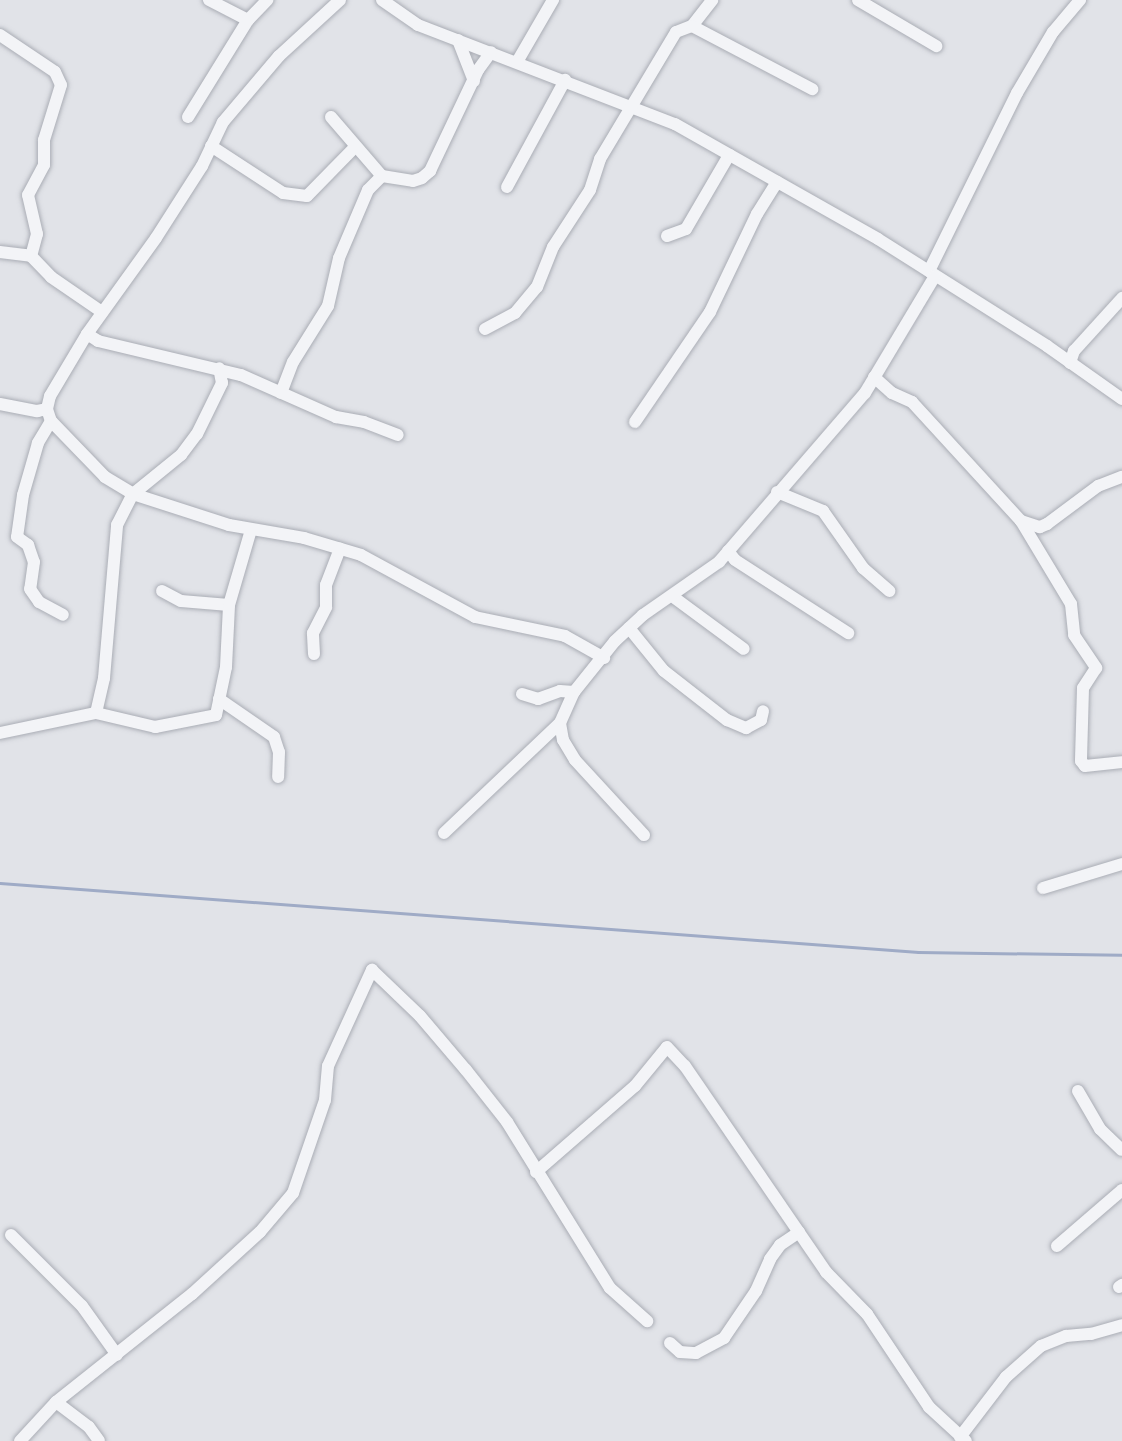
<!DOCTYPE html>
<html>
<head>
<meta charset="utf-8">
<style>
	body { margin:0 }
	#map { position:relative; width:1122px; height:1441px; overflow:hidden; background:#e1e3e8; font-family:"DM Sans",sans-serif }
	div>[style] { position:absolute }
	.stream>* { height:3px; margin:-1.5px; padding:0 1.5px; transform-origin:1.5px; border-radius:1.5px; background:#9fabc6 }
	.roads { filter:drop-shadow(0 0 2px #aaadb5) drop-shadow(0 0 2px #aaadb5) }
	.minor>* { height:12px; margin:-6px; padding:0 6px; transform-origin:6px; border-radius:6px; background:#f3f4f7 }
	span { translate:-50% -50%; white-space:nowrap; text-align:center; line-height:1.15; -webkit-text-stroke:4.5px #f0f2f6; paint-order:stroke }
</style>
</head>
<body>
<div id="map">
	<div class="stream">
		<div style="left:0;top:883px;width:921px;rotate:4.3deg"></div>
		<div style="left:918px;top:952px;width:204px;rotate:0.8deg"></div>
	</div>
	<div class="roads">
		<div class="minor">
			<div style="left:209px;top:0;width:44px;rotate:27.1deg"></div>
			<div style="left:340px;top:0;width:83px;rotate:137.4deg"></div>
			<div style="left:279px;top:56px;width:87px;rotate:130.3deg"></div>
			<div style="left:223px;top:122px;width:49px;rotate:115.5deg"></div>
			<div style="left:202px;top:166px;width:85px;rotate:122.6deg"></div>
			<div style="left:156px;top:238px;width:118px;rotate:125.7deg"></div>
			<div style="left:87px;top:334px;width:72px;rotate:120.8deg"></div>
			<div style="left:50px;top:396px;width:13px;rotate:103deg"></div>
			<div style="left:47px;top:409px;width:13px;rotate:72deg"></div>
			<div style="left:51px;top:421px;width:78px;rotate:46deg"></div>
			<div style="left:105px;top:477px;width:33px;rotate:31deg"></div>
			<div style="left:133px;top:494px;width:101px;rotate:17.9deg"></div>
			<div style="left:229px;top:525px;width:76px;rotate:9.8deg"></div>
			<div style="left:304px;top:538px;width:59px;rotate:16.6deg"></div>
			<div style="left:361px;top:555px;width:130px;rotate:28.5deg"></div>
			<div style="left:475px;top:617px;width:92px;rotate:11.9deg"></div>
			<div style="left:565px;top:636px;width:45px;rotate:29.4deg"></div>
			<div style="left:382px;top:0;width:44px;rotate:34.8deg"></div>
			<div style="left:418px;top:25px;width:275px;rotate:21.1deg"></div>
			<div style="left:675px;top:124px;width:233px;rotate:29.5deg"></div>
			<div style="left:878px;top:239px;width:200px;rotate:32.3deg"></div>
			<div style="left:1047px;top:346px;width:92px;rotate:35.2deg"></div>
			<div style="left:858px;top:0;width:91px;rotate:30.5deg"></div>
			<div style="left:692px;top:26px;width:33px;rotate:-52deg"></div>
			<div style="left:0;top:35px;width:66px;rotate:33.9deg"></div>
			<div style="left:55px;top:72px;width:14px;rotate:65deg"></div>
			<div style="left:61px;top:85px;width:58px;rotate:107.2deg"></div>
			<div style="left:44px;top:140px;width:25px;rotate:90deg"></div>
			<div style="left:44px;top:165px;width:34px;rotate:118deg"></div>
			<div style="left:28px;top:195px;width:40px;rotate:77deg"></div>
			<div style="left:37px;top:234px;width:23px;rotate:105deg"></div>
			<div style="left:458px;top:40px;width:44px;rotate:68.7deg"></div>
			<div style="left:517px;top:62px;width:72px;rotate:-59.9deg"></div>
			<div style="left:188px;top:117px;width:114px;rotate:-58.3deg"></div>
			<div style="left:248px;top:20px;width:28px;rotate:-46deg"></div>
			<div style="left:331px;top:117px;width:78px;rotate:49.2deg"></div>
			<div style="left:382px;top:176px;width:31px;rotate:9deg"></div>
			<div style="left:413px;top:181px;width:9px;rotate:-18deg"></div>
			<div style="left:422px;top:178px;width:11px;rotate:-41deg"></div>
			<div style="left:430px;top:171px;width:112px;rotate:-64.6deg"></div>
			<div style="left:478px;top:70px;width:22px;rotate:-54deg"></div>
			<div style="left:211px;top:146px;width:86px;rotate:33.1deg"></div>
			<div style="left:283px;top:193px;width:24px;rotate:7deg"></div>
			<div style="left:307px;top:196px;width:67px;rotate:-45.6deg"></div>
			<div style="left:507px;top:187px;width:122px;rotate:-61.5deg"></div>
			<div style="left:667px;top:236px;width:20px;rotate:-20deg"></div>
			<div style="left:686px;top:229px;width:86px;rotate:-59.8deg"></div>
			<div style="left:0;top:252px;width:31px;rotate:7deg"></div>
			<div style="left:31px;top:256px;width:29px;rotate:46deg"></div>
			<div style="left:51px;top:277px;width:62px;rotate:34.5deg"></div>
			<div style="left:929px;top:271px;width:199px;rotate:-63.7deg"></div>
			<div style="left:1017px;top:93px;width:71px;rotate:-59.5deg"></div>
			<div style="left:1053px;top:32px;width:42px;rotate:-49.8deg"></div>
			<div style="left:485px;top:329px;width:34px;rotate:-28deg"></div>
			<div style="left:515px;top:313px;width:34px;rotate:-50deg"></div>
			<div style="left:537px;top:287px;width:43px;rotate:-68.2deg"></div>
			<div style="left:553px;top:247px;width:68px;rotate:-57deg"></div>
			<div style="left:590px;top:190px;width:33px;rotate:-72deg"></div>
			<div style="left:600px;top:159px;width:148px;rotate:-59.1deg"></div>
			<div style="left:676px;top:32px;width:17px;rotate:-21deg"></div>
			<div style="left:692px;top:26px;width:136px;rotate:27.7deg"></div>
			<div style="left:87px;top:334px;width:13px;rotate:32deg"></div>
			<div style="left:98px;top:341px;width:147px;rotate:13.4deg"></div>
			<div style="left:241px;top:375px;width:104px;rotate:23.9deg"></div>
			<div style="left:336px;top:417px;width:28px;rotate:10deg"></div>
			<div style="left:364px;top:422px;width:36px;rotate:21deg"></div>
			<div style="left:1070px;top:363px;width:13px;rotate:-72deg"></div>
			<div style="left:1074px;top:351px;width:72px;rotate:-47.8deg"></div>
			<div style="left:874px;top:377px;width:24px;rotate:42deg"></div>
			<div style="left:892px;top:393px;width:22px;rotate:24deg"></div>
			<div style="left:912px;top:402px;width:161px;rotate:47.5deg"></div>
			<div style="left:1021px;top:521px;width:20px;rotate:18deg"></div>
			<div style="left:1040px;top:527px;width:8px;rotate:-23deg"></div>
			<div style="left:1047px;top:524px;width:64px;rotate:-36.7deg"></div>
			<div style="left:1098px;top:486px;width:26px;rotate:-21deg"></div>
			<div style="left:281px;top:393px;width:33px;rotate:-69deg"></div>
			<div style="left:293px;top:362px;width:66px;rotate:-58deg"></div>
			<div style="left:328px;top:306px;width:49px;rotate:-77.1deg"></div>
			<div style="left:339px;top:258px;width:74px;rotate:-66.9deg"></div>
			<div style="left:368px;top:190px;width:20px;rotate:-45deg"></div>
			<div style="left:0;top:404px;width:38px;rotate:11deg"></div>
			<div style="left:37px;top:411px;width:10px;rotate:-11deg"></div>
			<div style="left:51px;top:421px;width:26px;rotate:121deg"></div>
			<div style="left:38px;top:443px;width:54px;rotate:106.1deg"></div>
			<div style="left:23px;top:495px;width:42px;rotate:98.1deg"></div>
			<div style="left:17px;top:537px;width:14px;rotate:36deg"></div>
			<div style="left:28px;top:545px;width:18px;rotate:71deg"></div>
			<div style="left:34px;top:562px;width:27px;rotate:98deg"></div>
			<div style="left:30px;top:589px;width:16px;rotate:55deg"></div>
			<div style="left:39px;top:602px;width:27px;rotate:28deg"></div>
			<div style="left:635px;top:422px;width:133px;rotate:-55.7deg"></div>
			<div style="left:710px;top:312px;width:109px;rotate:-64.4deg"></div>
			<div style="left:757px;top:214px;width:38px;rotate:-58deg"></div>
			<div style="left:777px;top:492px;width:50px;rotate:22.4deg"></div>
			<div style="left:823px;top:511px;width:70px;rotate:54.9deg"></div>
			<div style="left:863px;top:568px;width:35px;rotate:41deg"></div>
			<div style="left:1021px;top:521px;width:97px;rotate:58.9deg"></div>
			<div style="left:1071px;top:604px;width:31px;rotate:84deg"></div>
			<div style="left:1074px;top:635px;width:40px;rotate:56deg"></div>
			<div style="left:1096px;top:668px;width:24px;rotate:123deg"></div>
			<div style="left:1083px;top:688px;width:73px;rotate:91.6deg"></div>
			<div style="left:1081px;top:761px;width:6px;rotate:51deg"></div>
			<div style="left:1085px;top:766px;width:37px;rotate:-6deg"></div>
			<div style="left:728px;top:551px;width:11px;rotate:52deg"></div>
			<div style="left:735px;top:560px;width:135px;rotate:32.9deg"></div>
			<div style="left:162px;top:591px;width:21px;rotate:28deg"></div>
			<div style="left:181px;top:601px;width:48px;rotate:4.8deg"></div>
			<div style="left:672px;top:596px;width:89px;rotate:36.4deg"></div>
			<div style="left:629px;top:628px;width:55px;rotate:50.9deg"></div>
			<div style="left:664px;top:671px;width:80px;rotate:37.9deg"></div>
			<div style="left:727px;top:720px;width:21px;rotate:23deg"></div>
			<div style="left:746px;top:728px;width:17px;rotate:-28deg"></div>
			<div style="left:761px;top:720px;width:9px;rotate:-77deg"></div>
			<div style="left:314px;top:654px;width:21px;rotate:-93deg"></div>
			<div style="left:313px;top:633px;width:29px;rotate:-63deg"></div>
			<div style="left:326px;top:607px;width:22px;rotate:-90deg"></div>
			<div style="left:326px;top:585px;width:39px;rotate:-69deg"></div>
			<div style="left:522px;top:694px;width:17px;rotate:17deg"></div>
			<div style="left:538px;top:699px;width:23px;rotate:-20deg"></div>
			<div style="left:560px;top:691px;width:14px;rotate:4deg"></div>
			<div style="left:219px;top:699px;width:67px;rotate:34.6deg"></div>
			<div style="left:274px;top:737px;width:16px;rotate:72deg"></div>
			<div style="left:279px;top:752px;width:25px;rotate:92deg"></div>
			<div style="left:96px;top:713px;width:36px;rotate:-77deg"></div>
			<div style="left:104px;top:678px;width:154px;rotate:-85.1deg"></div>
			<div style="left:117px;top:525px;width:35px;rotate:-63deg"></div>
			<div style="left:133px;top:494px;width:62px;rotate:-39.1deg"></div>
			<div style="left:181px;top:455px;width:26px;rotate:-53deg"></div>
			<div style="left:197px;top:434px;width:57px;rotate:-63.9deg"></div>
			<div style="left:222px;top:383px;width:15px;rotate:-101deg"></div>
			<div style="left:560px;top:723px;width:17px;rotate:80deg"></div>
			<div style="left:563px;top:740px;width:23px;rotate:59deg"></div>
			<div style="left:575px;top:760px;width:102px;rotate:47.4deg"></div>
			<div style="left:0;top:733px;width:98px;rotate:-11.8deg"></div>
			<div style="left:96px;top:713px;width:61px;rotate:13.3deg"></div>
			<div style="left:155px;top:727px;width:62px;rotate:-11.1deg"></div>
			<div style="left:216px;top:715px;width:49px;rotate:-78.2deg"></div>
			<div style="left:226px;top:667px;width:62px;rotate:-87.2deg"></div>
			<div style="left:229px;top:605px;width:78px;rotate:-73.7deg"></div>
			<div style="left:444px;top:833px;width:160px;rotate:-43.5deg"></div>
			<div style="left:560px;top:723px;width:34px;rotate:-66deg"></div>
			<div style="left:574px;top:692px;width:65px;rotate:-51.2deg"></div>
			<div style="left:615px;top:641px;width:38px;rotate:-43deg"></div>
			<div style="left:643px;top:615px;width:93px;rotate:-34.9deg"></div>
			<div style="left:719px;top:562px;width:223px;rotate:-49.2deg"></div>
			<div style="left:865px;top:393px;width:136px;rotate:-59.1deg"></div>
			<div style="left:1043px;top:888px;width:83px;rotate:-16.9deg"></div>
			<div style="left:1078px;top:1091px;width:44px;rotate:59.9deg"></div>
			<div style="left:1100px;top:1129px;width:30px;rotate:44deg"></div>
			<div style="left:536px;top:1172px;width:131px;rotate:-41deg"></div>
			<div style="left:635px;top:1086px;width:50px;rotate:-50.6deg"></div>
			<div style="left:667px;top:1047px;width:26px;rotate:47deg"></div>
			<div style="left:685px;top:1066px;width:250px;rotate:55.6deg"></div>
			<div style="left:826px;top:1272px;width:59px;rotate:45.7deg"></div>
			<div style="left:867px;top:1314px;width:112px;rotate:56.3deg"></div>
			<div style="left:929px;top:1407px;width:50px;rotate:42.6deg"></div>
			<div style="left:11px;top:1235px;width:100px;rotate:45deg"></div>
			<div style="left:82px;top:1306px;width:60px;rotate:54.5deg"></div>
			<div style="left:1057px;top:1246px;width:86px;rotate:-40.7deg"></div>
			<div style="left:1119px;top:1287px;width:4px;rotate:-34deg"></div>
			<div style="left:670px;top:1343px;width:13px;rotate:42deg"></div>
			<div style="left:680px;top:1352px;width:16px;rotate:4deg"></div>
			<div style="left:696px;top:1353px;width:32px;rotate:-28deg"></div>
			<div style="left:724px;top:1338px;width:57px;rotate:-55.8deg"></div>
			<div style="left:756px;top:1291px;width:35px;rotate:-66deg"></div>
			<div style="left:770px;top:1259px;width:17px;rotate:-54deg"></div>
			<div style="left:780px;top:1245px;width:23px;rotate:-34deg"></div>
			<div style="left:56px;top:1402px;width:41px;rotate:37.1deg"></div>
			<div style="left:89px;top:1427px;width:17px;rotate:54deg"></div>
			<div style="left:960px;top:1437px;width:76px;rotate:-52.5deg"></div>
			<div style="left:1006px;top:1377px;width:47px;rotate:-41.5deg"></div>
			<div style="left:1041px;top:1346px;width:27px;rotate:-22deg"></div>
			<div style="left:1066px;top:1336px;width:25px;rotate:-5deg"></div>
			<div style="left:1091px;top:1334px;width:32px;rotate:-16deg"></div>
			<div style="left:20px;top:1441px;width:53px;rotate:-47.3deg"></div>
			<div style="left:56px;top:1402px;width:174px;rotate:-38.5deg"></div>
			<div style="left:192px;top:1294px;width:92px;rotate:-42.4deg"></div>
			<div style="left:260px;top:1232px;width:51px;rotate:-49.8deg"></div>
			<div style="left:293px;top:1193px;width:98px;rotate:-71deg"></div>
			<div style="left:325px;top:1100px;width:34px;rotate:-85deg"></div>
			<div style="left:328px;top:1066px;width:106px;rotate:-65.4deg"></div>
			<div style="left:372px;top:970px;width:66px;rotate:43.8deg"></div>
			<div style="left:420px;top:1016px;width:71px;rotate:49.6deg"></div>
			<div style="left:466px;top:1070px;width:66px;rotate:51.7deg"></div>
			<div style="left:507px;top:1122px;width:195px;rotate:58.2deg"></div>
			<div style="left:610px;top:1288px;width:50px;rotate:41.7deg"></div>
		</div>
	</div>
</div>
</body>
</html>
